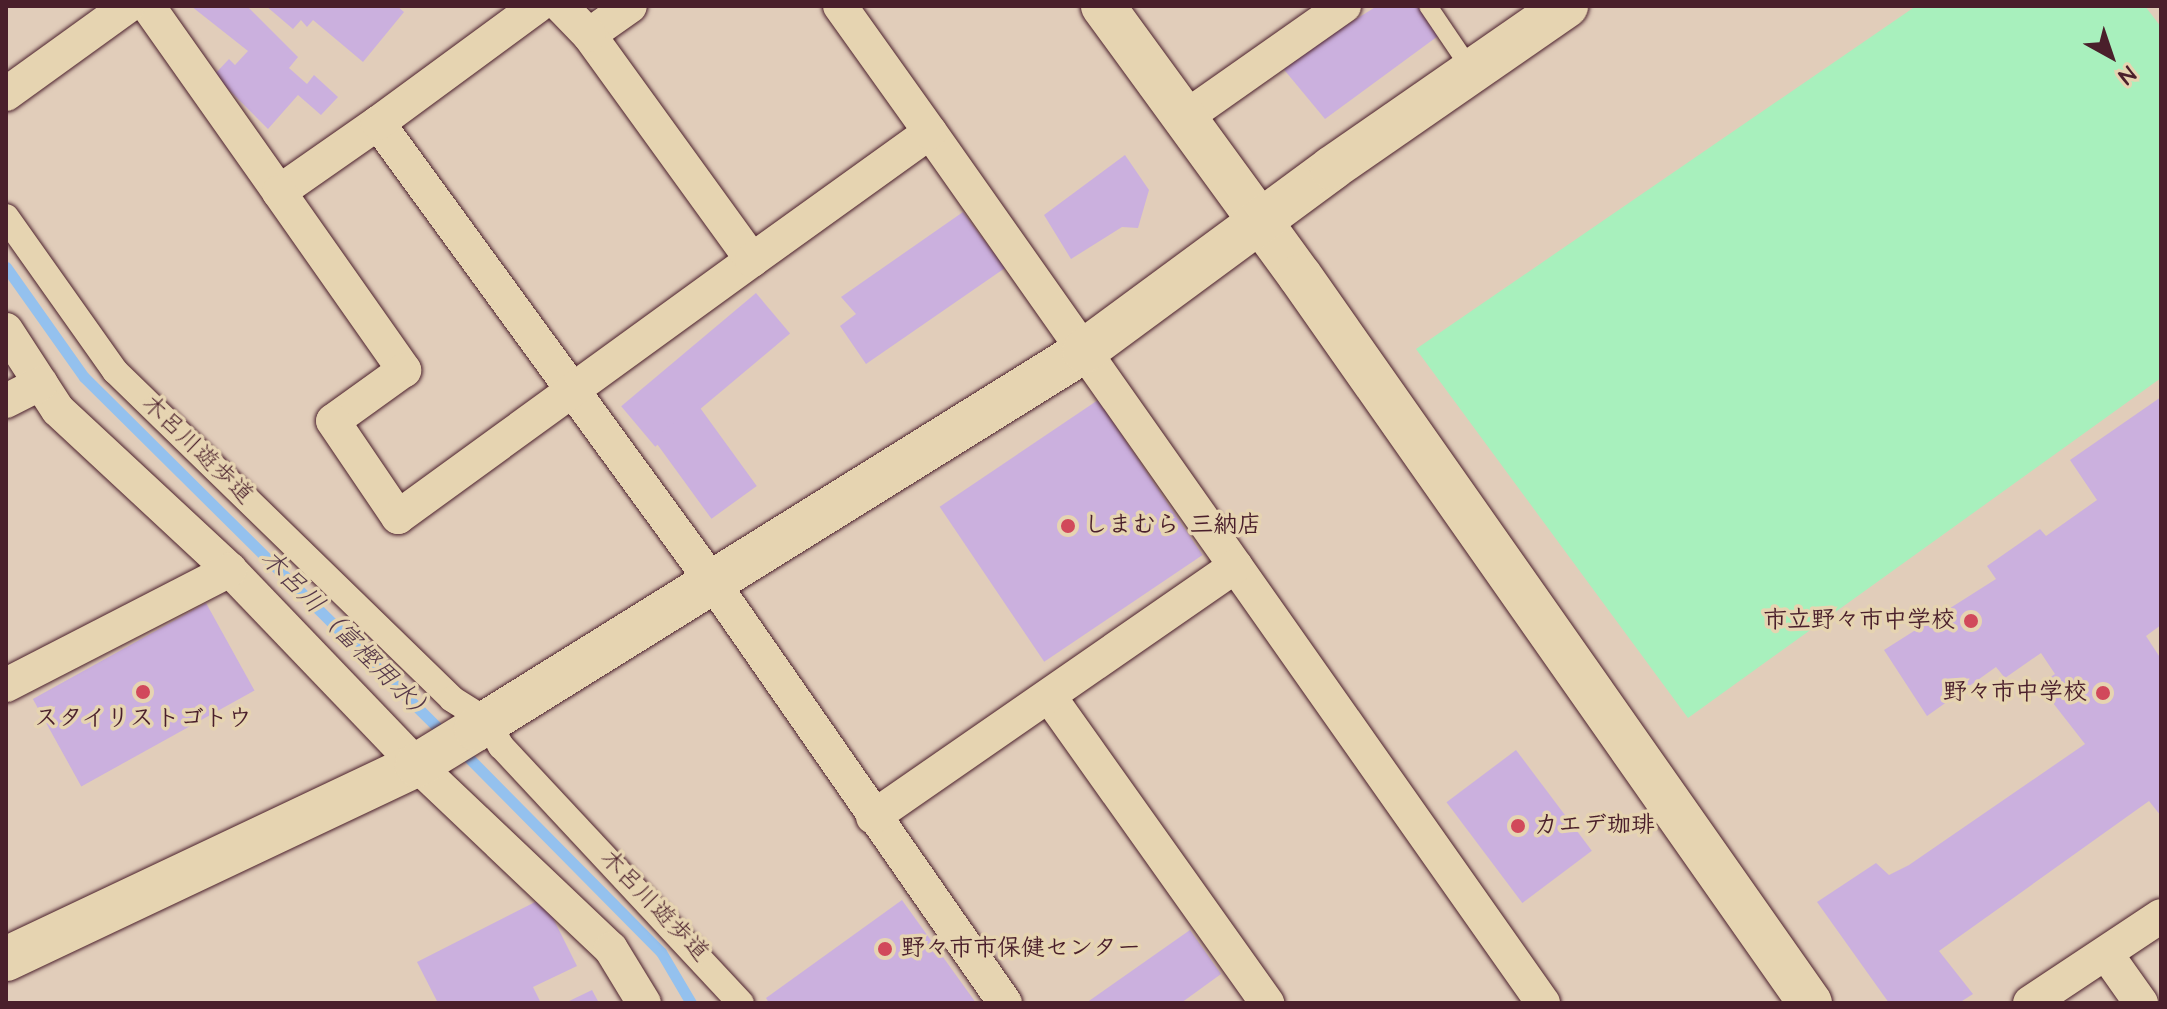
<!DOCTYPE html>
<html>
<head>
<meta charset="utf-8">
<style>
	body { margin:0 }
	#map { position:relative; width:2167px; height:1009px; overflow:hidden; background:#e1cdba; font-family:"Architects Daughter","Klee One",sans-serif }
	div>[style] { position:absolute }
	.green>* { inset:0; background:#a8f0bd }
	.stream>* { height:11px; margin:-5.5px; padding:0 5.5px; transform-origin:5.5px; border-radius:5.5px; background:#94c1ee }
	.building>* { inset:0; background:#cbb0de; transform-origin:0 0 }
	.roads { filter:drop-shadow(0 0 2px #4a1f2b) drop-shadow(0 0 2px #4a1f2b) }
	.service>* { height:18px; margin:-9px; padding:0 9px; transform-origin:9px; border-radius:9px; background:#e6d4b1 }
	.pedestrian>* { height:26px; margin:-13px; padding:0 13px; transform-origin:13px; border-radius:13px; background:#e6d4b1 }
	.minor>* { height:34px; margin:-17px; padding:0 17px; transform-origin:17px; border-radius:17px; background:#e6d4b1 }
	.tertiary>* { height:44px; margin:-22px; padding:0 22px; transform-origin:22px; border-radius:22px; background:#e6d4b1 }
	.dots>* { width:22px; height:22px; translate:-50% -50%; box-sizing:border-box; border:4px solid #e6d4b1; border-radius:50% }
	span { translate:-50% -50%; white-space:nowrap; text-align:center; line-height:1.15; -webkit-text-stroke:7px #e6d4b1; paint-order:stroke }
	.street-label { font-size:24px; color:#4a1f2b }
	.poi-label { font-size:24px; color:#4a1f2b; font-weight:700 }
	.left { translate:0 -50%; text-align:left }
	.right { translate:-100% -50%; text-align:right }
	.water-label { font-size:26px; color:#553748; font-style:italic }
	.frame { position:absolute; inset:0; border:8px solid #4a1f2b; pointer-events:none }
	.north { position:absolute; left:2071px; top:16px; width:80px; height:80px; -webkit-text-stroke:6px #e6d4b1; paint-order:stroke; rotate:140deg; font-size:22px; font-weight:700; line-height:32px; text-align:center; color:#4a1f2b }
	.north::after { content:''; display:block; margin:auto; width:28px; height:36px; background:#4a1f2b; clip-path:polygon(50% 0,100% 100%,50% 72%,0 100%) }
</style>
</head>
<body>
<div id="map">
	<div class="green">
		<div style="clip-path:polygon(1916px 6px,2145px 6px,2161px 27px,2161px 378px,1688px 718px,1416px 349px)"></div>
	</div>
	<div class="stream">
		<div style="left:6px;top:267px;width:135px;rotate:54.7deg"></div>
		<div style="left:84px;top:377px;width:508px;rotate:44.76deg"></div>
		<div style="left:461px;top:750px;width:284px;rotate:45.3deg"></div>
		<div style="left:661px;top:952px;width:59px;rotate:59.5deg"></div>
	</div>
	<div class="building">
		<div style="clip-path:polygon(191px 6px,247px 6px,298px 57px,289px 68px,307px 84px,314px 75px,338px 97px,321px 115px,298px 95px,268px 129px,214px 75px,229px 59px,235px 65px,248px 51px)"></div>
		<div style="clip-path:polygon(266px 6px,397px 6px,404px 12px,363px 62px,313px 20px,307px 27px,301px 20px,293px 29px)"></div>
		<div style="clip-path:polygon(1377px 6px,1418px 6px,1438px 36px,1325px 119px,1281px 66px)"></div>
		<div style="clip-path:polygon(1125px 155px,1149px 190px,1138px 228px,1122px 227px,1071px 259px,1044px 215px)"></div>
		<div style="clip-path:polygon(963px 212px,1005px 268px,866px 364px,840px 326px,856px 314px,841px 297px)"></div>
		<div style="left:756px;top:293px;width:53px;height:176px;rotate:50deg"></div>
		<div style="clip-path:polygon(2161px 397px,2161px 625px,2146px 636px,2161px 659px,2161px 816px,2149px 801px,1939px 951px,1973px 994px,1959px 1003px,1889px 1003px,1817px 902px,1876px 863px,1889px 875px,1909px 865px,2085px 744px,2039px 685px,2055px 674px,2041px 653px,2005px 678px,1996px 667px,1927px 716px,1884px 650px,1996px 579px,1987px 566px,2040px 529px,2046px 536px,2097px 500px,2070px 460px)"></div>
		<div style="left:1098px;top:400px;width:187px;height:191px;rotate:56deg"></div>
		<div style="left:698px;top:405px;width:100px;height:56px;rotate:54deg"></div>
		<div style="left:206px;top:603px;width:100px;height:198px;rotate:61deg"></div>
		<div style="left:1516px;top:750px;width:126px;height:87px;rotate:53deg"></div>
		<div style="clip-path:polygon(543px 898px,577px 966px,533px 987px,541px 1003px,438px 1003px,417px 962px)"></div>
		<div style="clip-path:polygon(902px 900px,976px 1003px,769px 1003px,766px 998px)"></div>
		<div style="clip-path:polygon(1190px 930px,1221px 974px,1181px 1003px,1086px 1003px)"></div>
		<div style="clip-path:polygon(592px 990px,599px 1003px,565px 1003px)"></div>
	</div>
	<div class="roads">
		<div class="service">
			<div style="left:1428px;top:6px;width:78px;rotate:55.9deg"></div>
		</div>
		<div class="pedestrian">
			<div style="left:6px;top:217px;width:189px;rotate:54.7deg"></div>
			<div style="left:115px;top:371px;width:470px;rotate:44.2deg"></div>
			<div style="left:452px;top:699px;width:41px;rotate:32.2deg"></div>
			<div style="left:487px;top:721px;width:29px;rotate:61deg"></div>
			<div style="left:501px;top:746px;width:352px;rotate:47deg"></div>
		</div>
		<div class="minor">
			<div style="left:148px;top:6px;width:228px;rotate:54.8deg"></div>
			<div style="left:279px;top:192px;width:121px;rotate:-34.9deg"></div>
			<div style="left:378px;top:123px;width:565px;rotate:53.92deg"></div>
			<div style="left:711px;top:580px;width:515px;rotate:55.2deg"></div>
			<div style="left:589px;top:35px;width:50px;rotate:-35.3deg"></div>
			<div style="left:6px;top:94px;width:150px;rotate:-35.8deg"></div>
			<div style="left:1183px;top:119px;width:197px;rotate:-35.1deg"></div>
			<div style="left:378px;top:123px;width:197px;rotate:-36.3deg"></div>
			<div style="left:930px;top:132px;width:1065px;rotate:54.86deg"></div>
			<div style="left:279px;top:192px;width:218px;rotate:54.9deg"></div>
			<div style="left:404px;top:370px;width:87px;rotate:144.3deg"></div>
			<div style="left:333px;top:421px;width:116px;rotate:55.9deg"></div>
			<div style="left:398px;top:517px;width:437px;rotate:-36deg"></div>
			<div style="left:752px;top:260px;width:278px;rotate:-125.9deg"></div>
			<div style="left:589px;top:35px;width:40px;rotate:-134deg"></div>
			<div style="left:752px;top:260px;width:219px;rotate:-35.7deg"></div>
			<div style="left:930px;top:132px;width:155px;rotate:-125.5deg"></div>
			<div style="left:6px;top:330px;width:95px;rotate:57deg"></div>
			<div style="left:58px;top:410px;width:235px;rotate:42.9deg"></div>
			<div style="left:230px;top:570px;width:270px;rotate:46.2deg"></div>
			<div style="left:417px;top:765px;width:267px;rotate:43.5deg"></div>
			<div style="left:611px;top:949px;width:63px;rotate:58.6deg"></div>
			<div style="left:6px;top:401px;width:39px;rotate:-27deg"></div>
			<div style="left:6px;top:685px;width:252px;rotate:-27.2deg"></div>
			<div style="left:1049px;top:696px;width:377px;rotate:54.6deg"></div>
			<div style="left:873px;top:817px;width:441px;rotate:-34.7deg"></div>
			<div style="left:2107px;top:955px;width:59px;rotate:54.7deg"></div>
			<div style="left:2030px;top:1003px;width:157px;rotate:-33.6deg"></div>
		</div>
		<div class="tertiary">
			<div style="left:1103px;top:6px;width:334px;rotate:53.9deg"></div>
			<div style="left:1300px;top:276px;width:888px;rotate:54.95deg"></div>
			<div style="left:6px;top:959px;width:454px;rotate:-25.3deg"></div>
			<div style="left:417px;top:765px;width:69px;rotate:-31.4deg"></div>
			<div style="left:476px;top:729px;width:716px;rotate:-31.87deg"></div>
			<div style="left:1084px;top:351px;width:308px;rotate:-36.4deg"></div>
			<div style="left:1332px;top:168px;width:285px;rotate:-34.7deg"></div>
		</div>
	</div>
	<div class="dots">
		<div style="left:1068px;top:526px;background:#d1495b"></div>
		<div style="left:1971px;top:621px;background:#d1495b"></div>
		<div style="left:143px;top:692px;background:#d1495b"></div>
		<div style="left:2103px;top:693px;background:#d1495b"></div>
		<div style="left:1518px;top:826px;background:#d1495b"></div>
		<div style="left:885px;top:949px;background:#d1495b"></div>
	</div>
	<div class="street-label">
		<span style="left:197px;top:450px;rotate:44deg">木呂川遊歩道</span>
		<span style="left:654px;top:906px;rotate:46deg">木呂川遊歩道</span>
	</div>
	<div class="poi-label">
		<span class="left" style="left:1084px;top:526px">しまむら 三納店</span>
		<span class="right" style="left:1955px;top:621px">市立野々市中学校</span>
		<span class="right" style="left:2087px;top:693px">野々市中学校</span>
		<span style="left:143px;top:719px">スタイリストゴトウ</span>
		<span class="left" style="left:1534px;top:826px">カエデ珈琲</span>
		<span class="left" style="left:901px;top:949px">野々市市保健センター</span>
	</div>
	<div class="water-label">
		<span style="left:347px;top:637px;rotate:45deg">木呂川（富樫用水）</span>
	</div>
	<div class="frame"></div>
	<div class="north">N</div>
</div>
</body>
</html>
